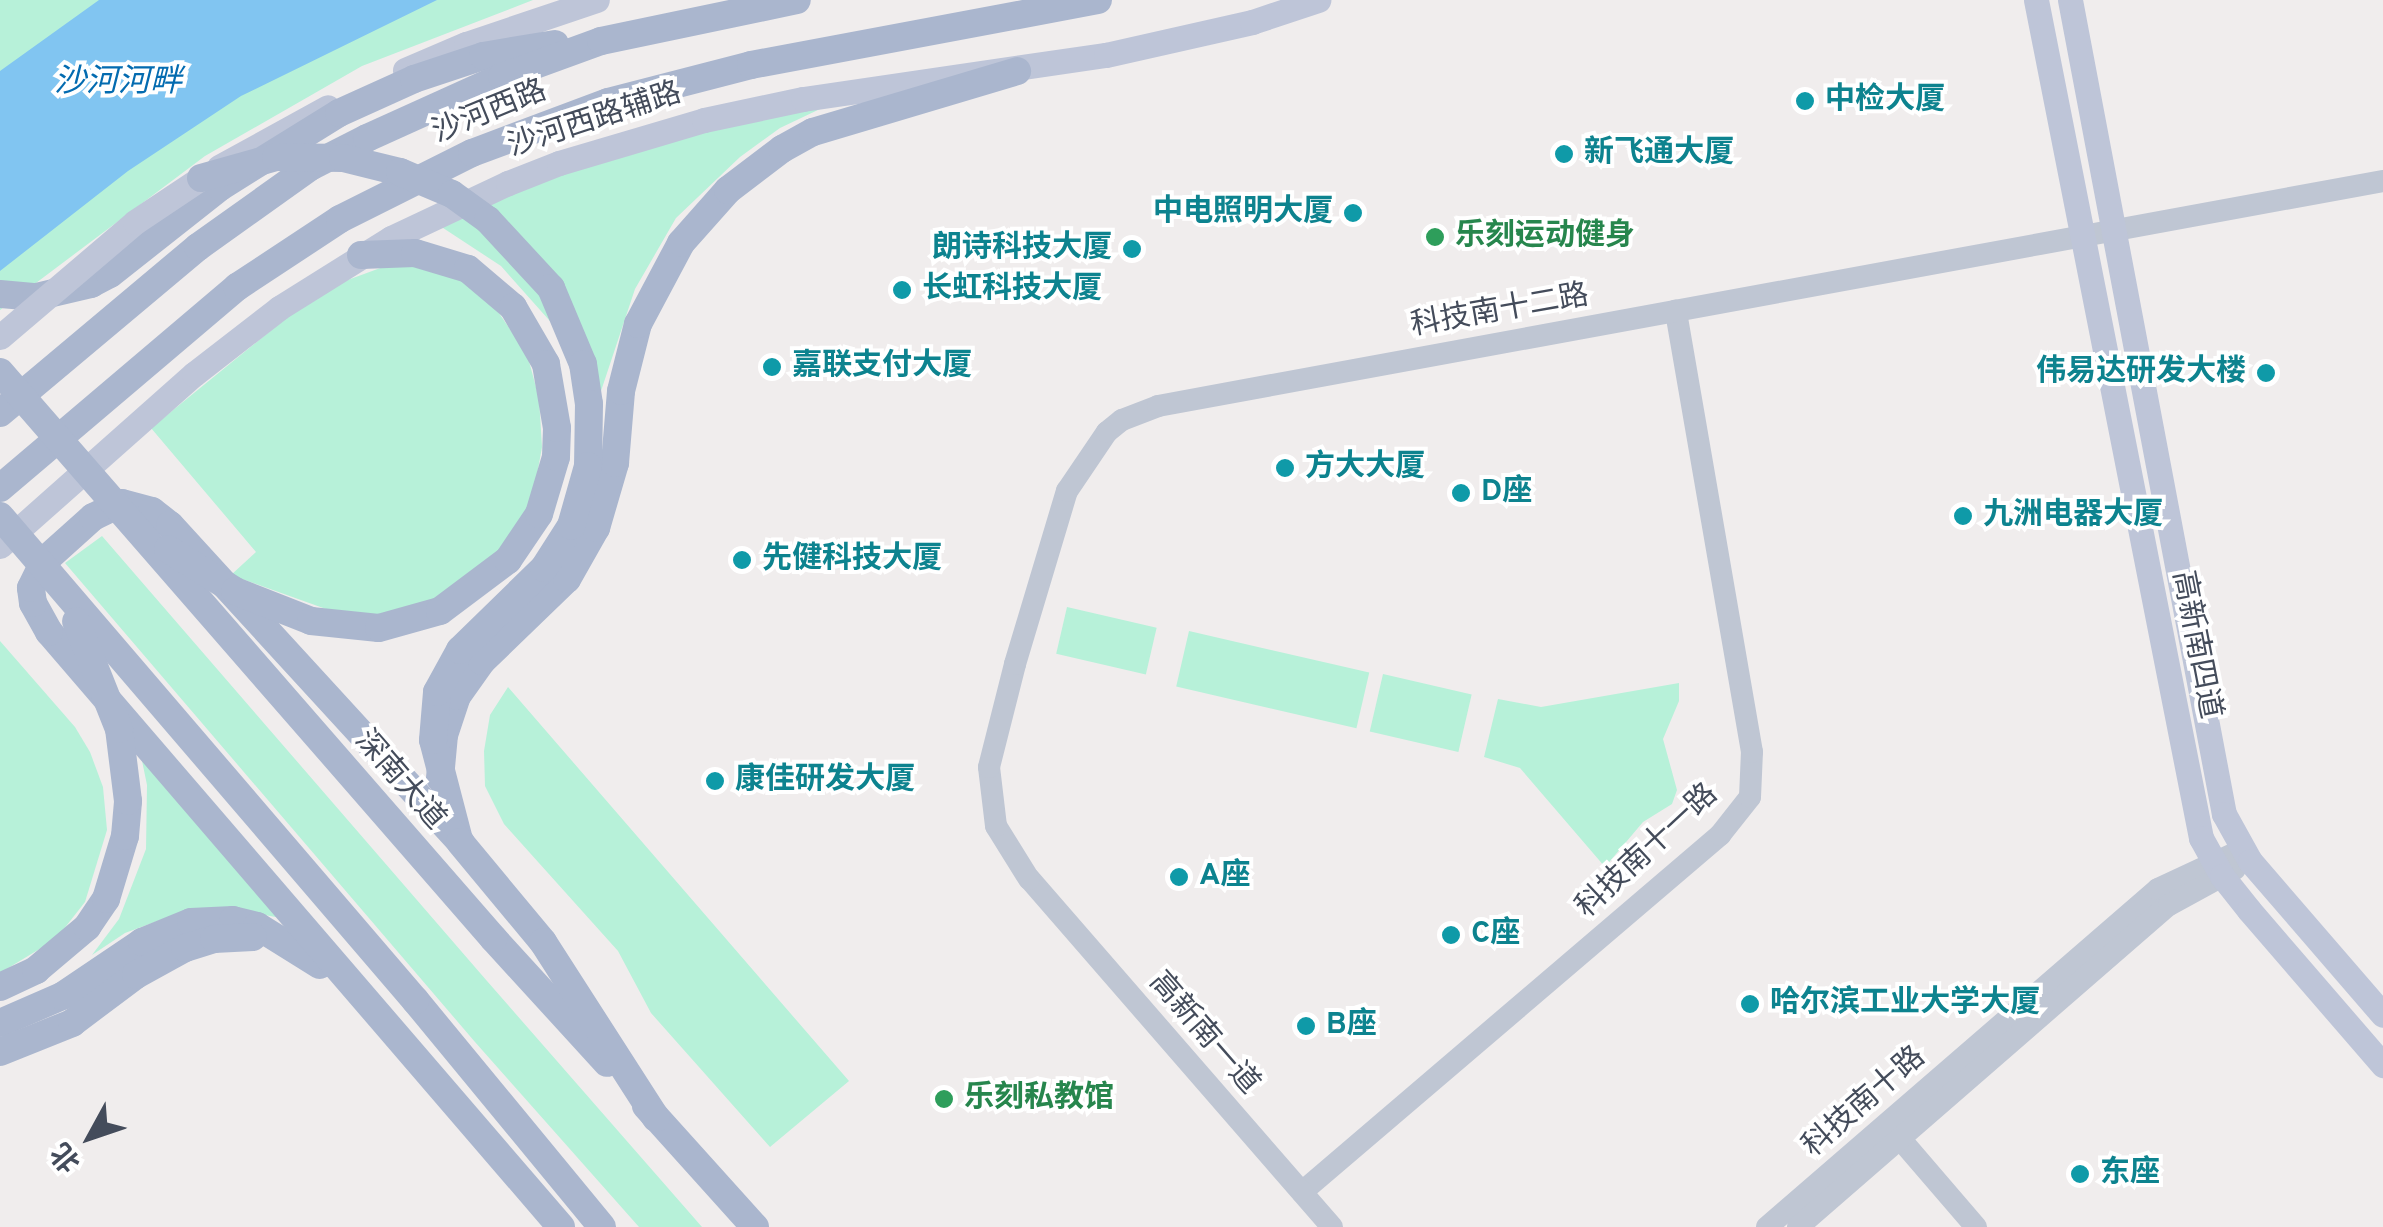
<!DOCTYPE html>
<html>
<head>
<meta charset="utf-8">
<style>
	body { margin:0 }
	#map { position:relative; width:2383px; height:1227px; overflow:hidden; background:#f0eded; font-family:Overpass,"Noto Sans SC",sans-serif }
	div>[style] { position:absolute }
	.green>* { inset:0; background:#b7f1d9; transform-origin:0 0 }
	.water>* { inset:0; background:#81c5f1 }
	.tertiary>* { height:22px; margin:-11px; padding:0 11px; transform-origin:11px; border-radius:11px; background:#bfc6d3 }
	.secondary>* { height:25px; margin:-12.5px; padding:0 12.5px; transform-origin:12.5px; border-radius:12.5px; background:#bec5d8 }
	.primary>* { height:28px; margin:-14px; padding:0 14px; transform-origin:14px; border-radius:14px; background:#aab6ce }
	.secondary-bridge>* { height:25px; margin:-12.5px; padding:0 12.5px; transform-origin:12.5px; border-radius:12.5px; background:#bec5d8 }
	.primary-bridge>* { height:28px; margin:-14px; padding:0 14px; transform-origin:14px; border-radius:14px; background:#aab6ce }
	.dots>* { width:28px; height:28px; translate:-50% -50%; box-sizing:border-box; border:5px solid #fff; border-radius:50% }
	span { translate:-50% -50%; white-space:nowrap; text-align:center; line-height:1.15; -webkit-text-stroke:8px #fff; paint-order:stroke }
	.culture-label { font-size:30px; color:#0d838f; font-weight:700 }
	.left { translate:0 -50%; text-align:left }
	.right { translate:-100% -50%; text-align:right }
	.street-label { font-size:30px; color:#444c5b }
	.leisure-label { font-size:30px; color:#27864d; font-weight:700 }
	.water-label { font-size:32px; color:#036bb0; font-style:italic }
	.north { position:absolute; left:40px; top:1087px; width:100px; height:100px; -webkit-text-stroke:8px #fff; paint-order:stroke; rotate:230deg; font-size:28px; font-weight:700; line-height:40px; text-align:center; color:#444c5b }
	.north::after { content:''; display:block; margin:auto; width:35px; height:45px; background:#444c5b; clip-path:polygon(50% 0,100% 100%,50% 72%,0 100%) }
</style>
</head>
<body>
<div id="map">
	<div class="green">
		<div style="clip-path:polygon(0 0,533px 0,362px 66px,205px 156px,0 310px)"></div>
		<div style="clip-path:polygon(841px 99px,780px 128px,740px 157px,676px 218px,635px 289px,583px 445px,576px 375px,557px 329px,501px 266px,437px 224px,607px 155px)"></div>
		<div style="clip-path:polygon(414px 265px,468px 281px,488px 297px,527px 354px,539px 398px,542px 447px,535px 486px,522px 523px,502px 551px,444px 598px,369px 617px,326px 609px,231px 575px,256px 552px,151px 428px,301px 306px,345px 281px,383px 267px)"></div>
		<div style="clip-path:polygon(102px 536px,487px 981px,702px 1227px,639px 1227px,475px 1042px,65px 563px)"></div>
		<div style="left:1067px;top:607px;width:92px;height:48px;rotate:13deg"></div>
		<div style="left:1189px;top:631px;width:185px;height:57px;rotate:13deg"></div>
		<div style="clip-path:polygon(0 641px,75px 727px,90px 752px,103px 787px,107px 830px,85px 902px,56px 939px,0 973px)"></div>
		<div style="left:1383px;top:674px;width:91px;height:59px;rotate:13deg"></div>
		<div style="clip-path:polygon(1679px 683px,1679px 701px,1663px 739px,1677px 790px,1672px 804px,1643px 822px,1605px 867px,1520px 768px,1484px 757px,1498px 699px,1541px 707px)"></div>
		<div style="clip-path:polygon(508px 687px,849px 1081px,770px 1147px,651px 1013px,618px 951px,504px 824px,485px 786px,484px 751px,490px 715px)"></div>
		<div style="clip-path:polygon(140px 751px,281px 918px,226px 908px,163px 919px,125px 933px,92px 955px,119px 919px,146px 849px,147px 785px)"></div>
	</div>
	<div class="water">
		<div style="clip-path:polygon(99px 0,437px 0,241px 96px,128px 171px,0 271px,0 71px)"></div>
	</div>
	<div class="tertiary">
		<div style="left:1890px;top:1127px;width:132px;rotate:49.3deg"></div>
		<div style="left:1302px;top:1192px;width:550px;rotate:-40.5deg"></div>
		<div style="left:1720px;top:835px;width:48px;rotate:-51.7deg"></div>
		<div style="left:1750px;top:797px;width:45px;rotate:-87.5deg"></div>
		<div style="left:1752px;top:752px;width:448px;rotate:-99.8deg"></div>
		<div style="left:1332px;top:1227px;width:461px;rotate:-131deg"></div>
		<div style="left:1029px;top:879px;width:62px;rotate:-121.9deg"></div>
		<div style="left:996px;top:826px;width:59px;rotate:-96.8deg"></div>
		<div style="left:989px;top:767px;width:106px;rotate:-75.8deg"></div>
		<div style="left:1015px;top:664px;width:181px;rotate:-73.3deg"></div>
		<div style="left:1067px;top:491px;width:71px;rotate:-55.9deg"></div>
		<div style="left:1107px;top:432px;width:19px;rotate:-39deg"></div>
		<div style="left:1122px;top:420px;width:39px;rotate:-21deg"></div>
		<div style="left:1158px;top:406px;width:1245px;rotate:-10.41deg"></div>
		<div style="left:1767px;top:1227px;width:517px;rotate:-40.84deg"></div>
		<div style="left:2158px;top:889px;width:93px;rotate:-24.9deg"></div>
		<div style="left:1798px;top:1227px;width:491px;rotate:-41deg"></div>
		<div style="left:2169px;top:905px;width:75px;rotate:-28.6deg"></div>
	</div>
	<div class="secondary">
		<div style="left:2036px;top:0;width:854px;rotate:78.86deg"></div>
		<div style="left:2201px;top:838px;width:43px;rotate:61.1deg"></div>
		<div style="left:2222px;top:876px;width:43px;rotate:51.5deg"></div>
		<div style="left:2249px;top:910px;width:205px;rotate:49.2deg"></div>
		<div style="left:2070px;top:0;width:828px;rotate:79.29deg"></div>
		<div style="left:2224px;top:814px;width:54px;rotate:61deg"></div>
		<div style="left:2250px;top:861px;width:203px;rotate:49.2deg"></div>
		<div style="left:405px;top:70px;width:66px;rotate:-23.1deg"></div>
		<div style="left:466px;top:44px;width:138px;rotate:-18.6deg"></div>
		<div style="left:219px;top:167px;width:124px;rotate:-28.8deg"></div>
		<div style="left:0;top:546px;width:259px;rotate:-41.6deg"></div>
		<div style="left:194px;top:374px;width:108px;rotate:-37.8deg"></div>
		<div style="left:279px;top:308px;width:132px;rotate:-32deg"></div>
		<div style="left:391px;top:238px;width:129px;rotate:-25.2deg"></div>
		<div style="left:508px;top:183px;width:55px;rotate:-21.4deg"></div>
		<div style="left:559px;top:163px;width:151px;rotate:-16.5deg"></div>
		<div style="left:704px;top:120px;width:101px;rotate:-12deg"></div>
		<div style="left:803px;top:99px;width:306px;rotate:-8.3deg"></div>
		<div style="left:1106px;top:55px;width:150px;rotate:-12.7deg"></div>
		<div style="left:1252px;top:22px;width:70px;rotate:-18.4deg"></div>
	</div>
	<div class="primary">
		<div style="left:361px;top:255px;width:54px;rotate:-2.1deg"></div>
		<div style="left:415px;top:253px;width:55px;rotate:16.8deg"></div>
		<div style="left:468px;top:269px;width:59px;rotate:40.2deg"></div>
		<div style="left:513px;top:307px;width:66px;rotate:59.9deg"></div>
		<div style="left:0;top:294px;width:36px;rotate:5deg"></div>
		<div style="left:36px;top:297px;width:57px;rotate:-13.3deg"></div>
		<div style="left:91px;top:284px;width:21px;rotate:-28deg"></div>
		<div style="left:110px;top:274px;width:140px;rotate:-38.3deg"></div>
		<div style="left:220px;top:187px;width:140px;rotate:-31.9deg"></div>
		<div style="left:339px;top:113px;width:82px;rotate:-24.4deg"></div>
		<div style="left:414px;top:79px;width:73px;rotate:-18.4deg"></div>
		<div style="left:483px;top:56px;width:73px;rotate:-9.5deg"></div>
		<div style="left:0;top:413px;width:258px;rotate:-40deg"></div>
		<div style="left:198px;top:247px;width:138px;rotate:-35.5deg"></div>
		<div style="left:310px;top:167px;width:64px;rotate:-27deg"></div>
		<div style="left:367px;top:138px;width:148px;rotate:-24.3deg"></div>
		<div style="left:502px;top:77px;width:105px;rotate:-20deg"></div>
		<div style="left:601px;top:41px;width:200px;rotate:-11.8deg"></div>
		<div style="left:0;top:488px;width:311px;rotate:-40.3deg"></div>
		<div style="left:237px;top:287px;width:123px;rotate:-33.4deg"></div>
		<div style="left:340px;top:219px;width:148px;rotate:-26.6deg"></div>
		<div style="left:472px;top:153px;width:145px;rotate:-20.6deg"></div>
		<div style="left:608px;top:102px;width:148px;rotate:-14.5deg"></div>
		<div style="left:751px;top:65px;width:353px;rotate:-10.6deg"></div>
		<div style="left:440px;top:778px;width:43px;rotate:-84.7deg"></div>
		<div style="left:444px;top:735px;width:41px;rotate:-71.6deg"></div>
		<div style="left:457px;top:696px;width:43px;rotate:-54.5deg"></div>
		<div style="left:482px;top:661px;width:118px;rotate:-44deg"></div>
		<div style="left:567px;top:579px;width:59px;rotate:-60.4deg"></div>
		<div style="left:596px;top:528px;width:68px;rotate:-73.7deg"></div>
		<div style="left:615px;top:463px;width:72px;rotate:-85.2deg"></div>
		<div style="left:621px;top:391px;width:69px;rotate:-75.8deg"></div>
		<div style="left:638px;top:324px;width:92px;rotate:-62deg"></div>
		<div style="left:681px;top:243px;width:71px;rotate:-48.4deg"></div>
		<div style="left:728px;top:190px;width:68px;rotate:-37.2deg"></div>
		<div style="left:782px;top:149px;width:35px;rotate:-29deg"></div>
		<div style="left:813px;top:132px;width:213px;rotate:-16.6deg"></div>
		<div style="left:458px;top:836px;width:99px;rotate:-104.6deg"></div>
		<div style="left:433px;top:740px;width:48px;rotate:-85.2deg"></div>
		<div style="left:437px;top:692px;width:48px;rotate:-61.3deg"></div>
		<div style="left:460px;top:650px;width:117px;rotate:-44.3deg"></div>
		<div style="left:544px;top:568px;width:50px;rotate:-57.3deg"></div>
		<div style="left:493px;top:938px;width:169px;rotate:47.6deg"></div>
		<div style="left:415px;top:1000px;width:294px;rotate:50.5deg"></div>
		<div style="left:0;top:1023px;width:68px;rotate:-23.5deg"></div>
		<div style="left:62px;top:996px;width:97px;rotate:-34deg"></div>
		<div style="left:142px;top:942px;width:53px;rotate:-22.2deg"></div>
		<div style="left:191px;top:922px;width:42px;rotate:-2.7deg"></div>
		<div style="left:233px;top:920px;width:25px;rotate:14deg"></div>
		<div style="left:257px;top:926px;width:74px;rotate:31.8deg"></div>
		<div style="left:0;top:1052px;width:78px;rotate:-21.9deg"></div>
		<div style="left:72px;top:1023px;width:80px;rotate:-36.9deg"></div>
		<div style="left:136px;top:975px;width:56px;rotate:-28.9deg"></div>
		<div style="left:185px;top:948px;width:30px;rotate:-17deg"></div>
		<div style="left:214px;top:939px;width:39px;rotate:-3deg"></div>
		<div style="left:646px;top:1106px;width:163px;rotate:48deg"></div>
		<div style="left:561px;top:1227px;width:785px;rotate:-130.71deg"></div>
		<div style="left:49px;top:632px;width:33px;rotate:-119deg"></div>
		<div style="left:33px;top:603px;width:15px;rotate:-98deg"></div>
		<div style="left:31px;top:588px;width:30px;rotate:-64deg"></div>
		<div style="left:44px;top:561px;width:66px;rotate:-41.9deg"></div>
		<div style="left:93px;top:517px;width:32px;rotate:-26deg"></div>
		<div style="left:122px;top:503px;width:31px;rotate:15deg"></div>
		<div style="left:152px;top:511px;width:23px;rotate:38deg"></div>
		<div style="left:170px;top:525px;width:430px;rotate:47.5deg"></div>
		<div style="left:460px;top:842px;width:130px;rotate:50.3deg"></div>
		<div style="left:543px;top:942px;width:209px;rotate:57.3deg"></div>
	</div>
	<div class="secondary-bridge">
		<div style="left:0;top:337px;width:177px;rotate:-40.4deg"></div>
		<div style="left:135px;top:222px;width:79px;rotate:-33.7deg"></div>
	</div>
	<div class="primary-bridge">
		<div style="left:201px;top:178px;width:78px;rotate:-15.6deg"></div>
		<div style="left:276px;top:157px;width:67px;rotate:0.9deg"></div>
		<div style="left:343px;top:158px;width:59px;rotate:13.8deg"></div>
		<div style="left:400px;top:172px;width:56px;rotate:22.9deg"></div>
		<div style="left:452px;top:194px;width:44px;rotate:35.8deg"></div>
		<div style="left:488px;top:220px;width:93px;rotate:47.2deg"></div>
		<div style="left:551px;top:288px;width:82px;rotate:67.2deg"></div>
		<div style="left:583px;top:364px;width:40px;rotate:81.5deg"></div>
		<div style="left:589px;top:404px;width:62px;rotate:90.9deg"></div>
		<div style="left:588px;top:466px;width:62px;rotate:105.8deg"></div>
		<div style="left:0;top:372px;width:751px;rotate:48.94deg"></div>
		<div style="left:0;top:516px;width:638px;rotate:49.39deg"></div>
		<div style="left:168px;top:549px;width:79px;rotate:32.1deg"></div>
		<div style="left:235px;top:591px;width:82px;rotate:21.5deg"></div>
		<div style="left:311px;top:621px;width:68px;rotate:5.9deg"></div>
		<div style="left:379px;top:628px;width:63px;rotate:-15.6deg"></div>
		<div style="left:440px;top:611px;width:85px;rotate:-36.9deg"></div>
		<div style="left:508px;top:560px;width:55px;rotate:-56deg"></div>
		<div style="left:539px;top:514px;width:59px;rotate:-73.4deg"></div>
		<div style="left:556px;top:457px;width:29px;rotate:-88deg"></div>
		<div style="left:557px;top:428px;width:65px;rotate:-99.8deg"></div>
		<div style="left:0;top:987px;width:40px;rotate:-25deg"></div>
		<div style="left:36px;top:970px;width:67px;rotate:-40.1deg"></div>
		<div style="left:87px;top:927px;width:34px;rotate:-56deg"></div>
		<div style="left:106px;top:899px;width:66px;rotate:-73.2deg"></div>
		<div style="left:125px;top:836px;width:35px;rotate:-85deg"></div>
		<div style="left:128px;top:801px;width:73px;rotate:-97.1deg"></div>
		<div style="left:119px;top:729px;width:116px;rotate:-111.7deg"></div>
	</div>
	<div class="dots">
		<div style="left:1805px;top:101px;background:#0f9aa8"></div>
		<div style="left:1564px;top:154px;background:#0f9aa8"></div>
		<div style="left:1353px;top:213px;background:#0f9aa8"></div>
		<div style="left:1435px;top:237px;background:#2e9e5b"></div>
		<div style="left:1132px;top:249px;background:#0f9aa8"></div>
		<div style="left:902px;top:290px;background:#0f9aa8"></div>
		<div style="left:772px;top:367px;background:#0f9aa8"></div>
		<div style="left:2266px;top:373px;background:#0f9aa8"></div>
		<div style="left:1285px;top:468px;background:#0f9aa8"></div>
		<div style="left:1461px;top:493px;background:#0f9aa8"></div>
		<div style="left:1963px;top:516px;background:#0f9aa8"></div>
		<div style="left:742px;top:560px;background:#0f9aa8"></div>
		<div style="left:715px;top:781px;background:#0f9aa8"></div>
		<div style="left:1179px;top:877px;background:#0f9aa8"></div>
		<div style="left:1451px;top:935px;background:#0f9aa8"></div>
		<div style="left:1750px;top:1004px;background:#0f9aa8"></div>
		<div style="left:1306px;top:1026px;background:#0f9aa8"></div>
		<div style="left:944px;top:1099px;background:#2e9e5b"></div>
		<div style="left:2080px;top:1174px;background:#0f9aa8"></div>
	</div>
	<div class="culture-label">
		<span class="left" style="left:1825px;top:101px">中检大厦</span>
		<span class="left" style="left:1584px;top:154px">新飞通大厦</span>
		<span class="right" style="left:1333px;top:213px">中电照明大厦</span>
		<span class="right" style="left:1112px;top:249px">朗诗科技大厦</span>
		<span class="left" style="left:922px;top:290px">长虹科技大厦</span>
		<span class="left" style="left:792px;top:367px">嘉联支付大厦</span>
		<span class="right" style="left:2246px;top:373px">伟易达研发大楼</span>
		<span class="left" style="left:1305px;top:468px">方大大厦</span>
		<span class="left" style="left:1481px;top:493px">D座</span>
		<span class="left" style="left:1983px;top:516px">九洲电器大厦</span>
		<span class="left" style="left:762px;top:560px">先健科技大厦</span>
		<span class="left" style="left:735px;top:781px">康佳研发大厦</span>
		<span class="left" style="left:1199px;top:877px">A座</span>
		<span class="left" style="left:1471px;top:935px">C座</span>
		<span class="left" style="left:1770px;top:1004px">哈尔滨工业大学大厦</span>
		<span class="left" style="left:1326px;top:1026px">B座</span>
		<span class="left" style="left:2100px;top:1174px">东座</span>
	</div>
	<div class="street-label">
		<span style="left:490px;top:113px;rotate:-22deg">沙河西路</span>
		<span style="left:595px;top:121px;rotate:-18deg">沙河西路辅路</span>
		<span style="left:1500px;top:312px;rotate:-10deg">科技南十二路</span>
		<span style="left:2195px;top:645px;rotate:79deg">高新南四道</span>
		<span style="left:399px;top:781px;rotate:49deg">深南大道</span>
		<span style="left:1648px;top:852px;rotate:-43deg">科技南十一路</span>
		<span style="left:1203px;top:1034px;rotate:49deg">高新南一道</span>
		<span style="left:1865px;top:1103px;rotate:-41deg">科技南十路</span>
	</div>
	<div class="leisure-label">
		<span class="left" style="left:1455px;top:237px">乐刻·运动健身</span>
		<span class="left" style="left:964px;top:1099px">乐刻·私教馆</span>
	</div>
	<div class="water-label">
		<span style="left:118px;top:83px">沙河河畔</span>
	</div>
	<div class="north">北</div>
</div>
</body>
</html>
